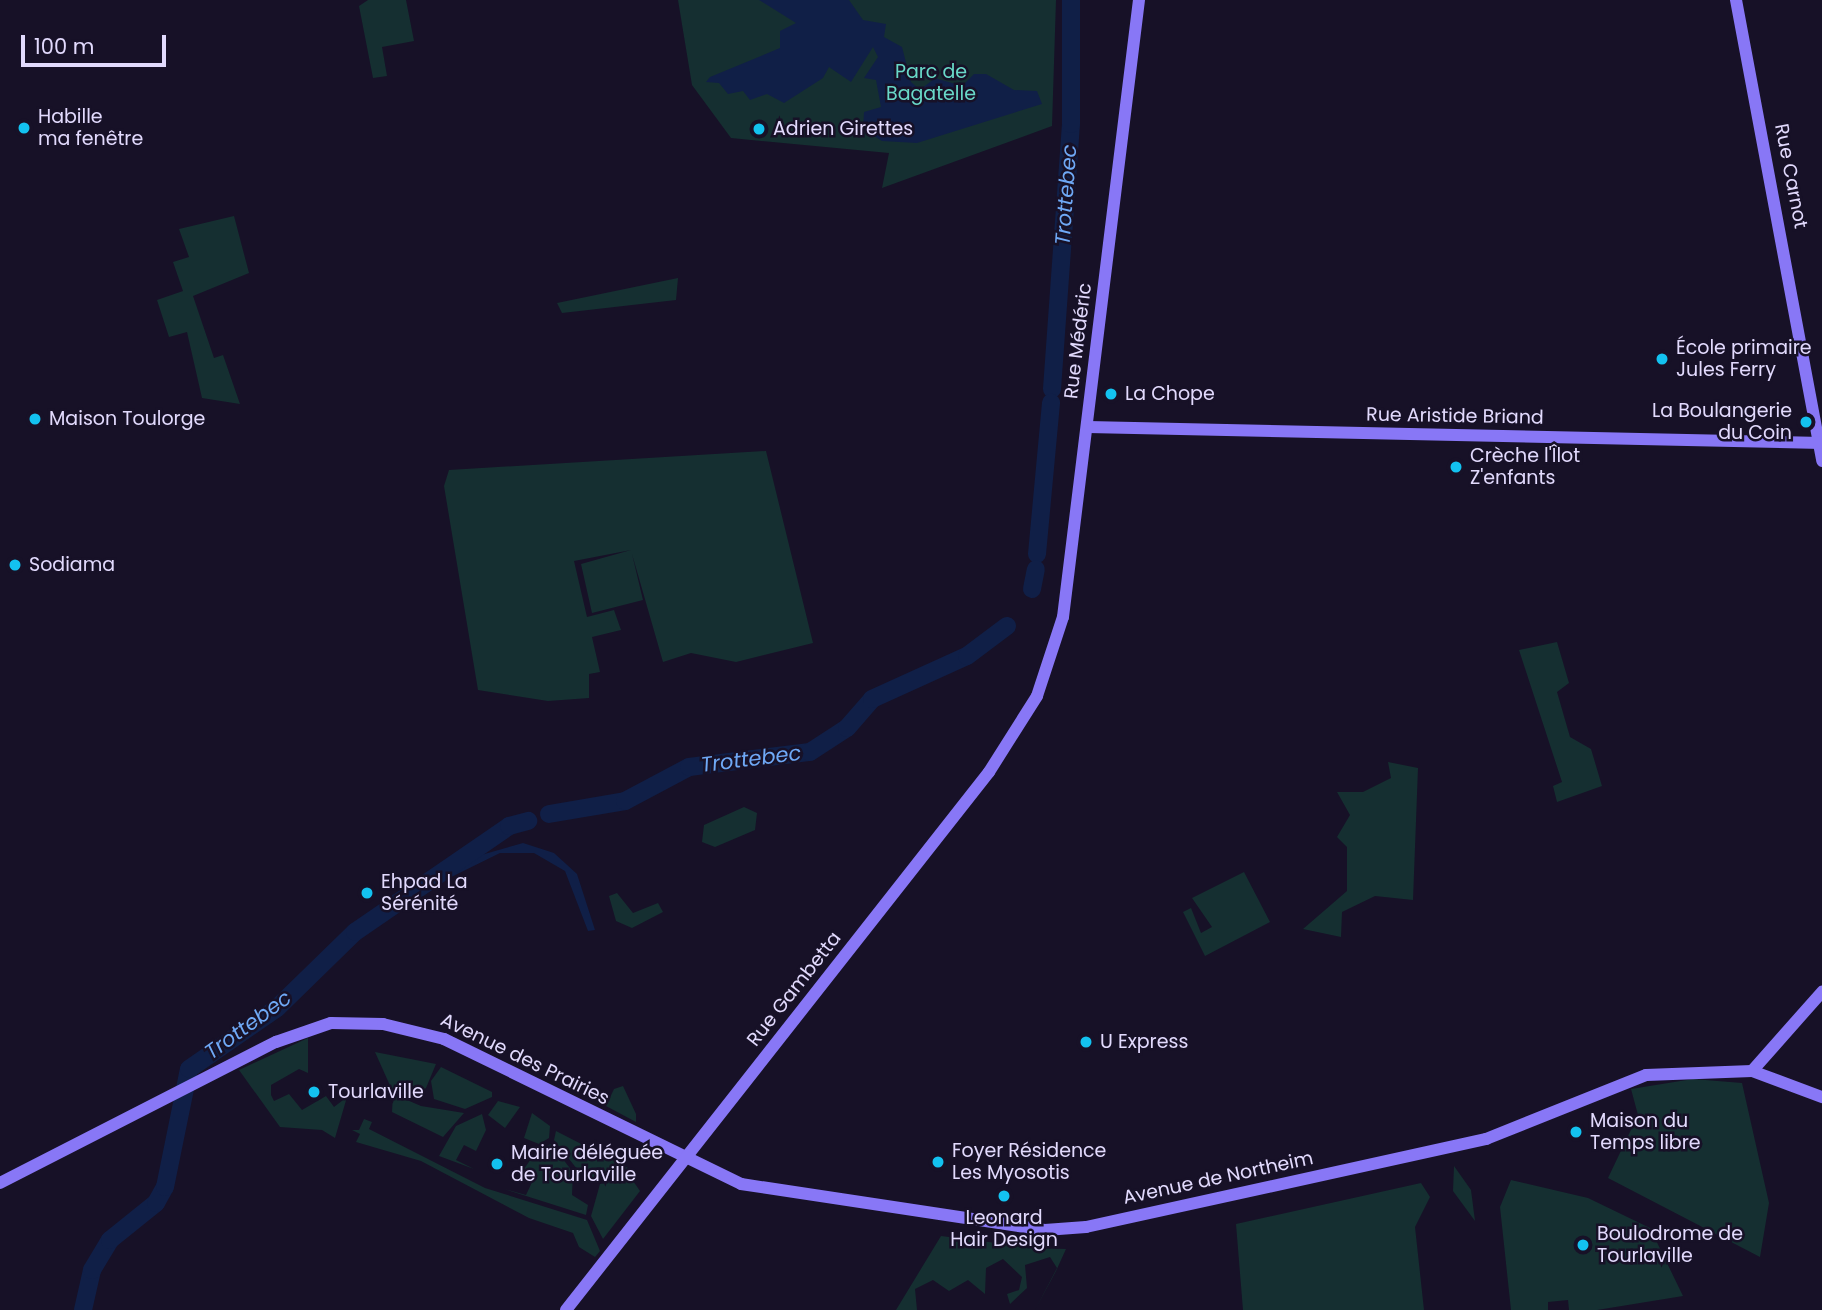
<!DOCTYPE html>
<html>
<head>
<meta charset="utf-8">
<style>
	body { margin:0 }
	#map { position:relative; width:1822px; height:1310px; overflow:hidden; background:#171127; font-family:Poppins,sans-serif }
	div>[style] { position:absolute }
	.green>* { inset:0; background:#152f31 }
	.water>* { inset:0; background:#101f47 }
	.river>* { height:18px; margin:-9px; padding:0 9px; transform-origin:9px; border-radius:9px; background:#101f47 }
	.secondary>* { height:12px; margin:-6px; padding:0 6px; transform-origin:6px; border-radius:6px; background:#8877f6 }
	.dots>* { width:19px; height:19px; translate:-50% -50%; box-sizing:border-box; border:4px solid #171127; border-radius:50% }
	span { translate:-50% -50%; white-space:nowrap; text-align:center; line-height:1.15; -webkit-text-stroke:5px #171127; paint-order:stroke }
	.park-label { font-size:19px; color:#69d9c9 }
	.poi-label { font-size:19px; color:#e2dafd }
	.left { translate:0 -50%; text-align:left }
	.right { translate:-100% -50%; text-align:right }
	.street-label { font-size:19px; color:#e2dafd }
	.water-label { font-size:21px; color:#6fa9f6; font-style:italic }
	.scale { position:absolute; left:21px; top:35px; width:145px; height:32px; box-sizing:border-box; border:4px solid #e2dafd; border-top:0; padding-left:9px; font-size:21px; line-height:24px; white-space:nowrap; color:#e2dafd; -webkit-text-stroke:5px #171127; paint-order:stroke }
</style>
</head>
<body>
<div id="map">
	<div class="green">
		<div style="clip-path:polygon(368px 0,406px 0,414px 41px,382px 47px,387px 76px,373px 78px,359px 6px)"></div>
		<div style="clip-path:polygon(678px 0,1056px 0,1052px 126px,882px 188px,889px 153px,731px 138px,692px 85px)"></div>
		<div style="clip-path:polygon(234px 216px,249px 273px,193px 296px,214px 358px,223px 355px,240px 404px,202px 398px,187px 332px,169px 337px,157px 300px,183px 291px,173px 262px,189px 257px,179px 229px)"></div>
		<div style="clip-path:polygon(678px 278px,676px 300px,562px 313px,557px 303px)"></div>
		<div style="clip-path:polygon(766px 451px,813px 643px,736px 662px,691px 653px,663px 662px,632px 554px,643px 600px,592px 613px,581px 564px,631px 550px,574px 561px,587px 617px,614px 610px,621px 630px,592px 637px,600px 672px,589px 674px,589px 698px,548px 701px,478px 690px,444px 486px,449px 470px)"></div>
		<div style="clip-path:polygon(1557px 642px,1569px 683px,1557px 692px,1570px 737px,1591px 749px,1602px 786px,1557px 802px,1553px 786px,1562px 782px,1519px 650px)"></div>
		<div style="clip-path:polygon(1388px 762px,1418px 768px,1413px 900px,1375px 896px,1342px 912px,1341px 937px,1303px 929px,1347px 891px,1347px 847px,1337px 837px,1350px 815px,1337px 792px,1363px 792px,1391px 778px)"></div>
		<div style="clip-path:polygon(744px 807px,757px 813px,755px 830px,715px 847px,702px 842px,704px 825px)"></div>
		<div style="clip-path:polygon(1244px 872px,1270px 922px,1205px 956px,1183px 912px,1191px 908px,1201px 933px,1212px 927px,1192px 898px)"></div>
		<div style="clip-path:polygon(617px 893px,633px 913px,658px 903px,663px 912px,632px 928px,616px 921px,609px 896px)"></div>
		<div style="clip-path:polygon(308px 1038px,308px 1073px,299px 1069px,271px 1085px,271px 1095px,274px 1101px,289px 1094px,302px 1110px,326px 1096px,334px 1107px,347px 1097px,335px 1138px,322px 1130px,280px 1127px,239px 1070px)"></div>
		<div style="clip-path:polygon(375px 1052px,436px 1064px,426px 1088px,416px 1094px,392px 1090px)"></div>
		<div style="clip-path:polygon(441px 1067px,492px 1092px,492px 1097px,465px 1109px,434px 1099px,431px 1081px)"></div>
		<div style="clip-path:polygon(1693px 1079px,1742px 1083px,1769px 1203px,1760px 1257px,1608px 1178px,1638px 1115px,1631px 1089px)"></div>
		<div style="clip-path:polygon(623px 1086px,636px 1114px,636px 1122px,606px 1106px,614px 1089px)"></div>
		<div style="clip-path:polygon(393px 1094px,421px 1106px,464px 1113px,443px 1137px,392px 1112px)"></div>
		<div style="clip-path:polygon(498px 1101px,520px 1107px,505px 1128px,488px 1115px)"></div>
		<div style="clip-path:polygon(532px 1113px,550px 1126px,549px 1138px,539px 1144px,524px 1138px)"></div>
		<div style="clip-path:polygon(482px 1114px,486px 1130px,476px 1151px,464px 1145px,456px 1160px,474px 1169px,439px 1156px,456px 1126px)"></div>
		<div style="clip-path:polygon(364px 1119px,372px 1122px,369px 1129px,485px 1188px,587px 1220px,600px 1251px,595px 1257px,579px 1247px,573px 1233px,529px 1218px,421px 1161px,356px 1142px,360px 1134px,352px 1130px,359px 1130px)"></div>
		<div style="clip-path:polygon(556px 1131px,632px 1170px,634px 1174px,605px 1180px,581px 1174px,554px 1140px)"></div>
		<div style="clip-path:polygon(551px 1144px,573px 1172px,572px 1195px,588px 1205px,586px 1215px,504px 1189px,526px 1195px,533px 1180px,522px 1174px,524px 1169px,537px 1150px)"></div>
		<div style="clip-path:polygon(1454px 1166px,1471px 1190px,1475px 1221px,1453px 1191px)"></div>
		<div style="clip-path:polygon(631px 1178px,640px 1191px,603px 1239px,591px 1216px,600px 1184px)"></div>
		<div style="clip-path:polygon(1511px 1180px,1588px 1198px,1650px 1228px,1683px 1296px,1597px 1310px,1569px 1310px,1568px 1300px,1548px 1302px,1548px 1310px,1511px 1310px,1500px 1207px)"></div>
		<div style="clip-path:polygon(1421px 1183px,1430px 1197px,1415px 1227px,1424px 1310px,1243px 1310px,1236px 1224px)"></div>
		<div style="clip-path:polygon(941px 1236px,1037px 1248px,1066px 1249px,1056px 1271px,1035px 1310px,1057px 1268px,1050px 1257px,1025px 1265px,1027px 1288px,1010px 1304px,1007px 1294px,1019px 1290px,1022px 1277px,1003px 1259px,986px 1268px,985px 1294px,968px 1280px,949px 1291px,933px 1280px,915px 1289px,917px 1310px,896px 1310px)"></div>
	</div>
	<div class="water">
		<div style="clip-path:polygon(759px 0,849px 0,863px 20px,886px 24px,884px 37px,902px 47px,911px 82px,920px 90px,935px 78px,962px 86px,974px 74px,986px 74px,1014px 90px,1037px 91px,1042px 104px,917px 143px,882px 141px,863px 129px,864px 112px,881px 107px,876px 80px,864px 78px,878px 57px,873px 47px,851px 82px,829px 67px,823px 78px,784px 103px,767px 94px,750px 100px,743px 91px,728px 94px,719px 83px,706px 82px,710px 77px,780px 48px,780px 31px,796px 23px)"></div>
		<div style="clip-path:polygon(523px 843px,554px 853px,577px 874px,595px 930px,588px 931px,565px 871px,534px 853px,500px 853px,437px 884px,432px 877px,469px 852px,474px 857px)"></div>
	</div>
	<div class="river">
		<div style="left:1052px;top:389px;width:266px;rotate:-85.9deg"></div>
		<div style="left:1071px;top:124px;width:124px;rotate:-90deg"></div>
		<div style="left:1037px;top:554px;width:152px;rotate:-84.7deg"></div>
		<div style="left:1032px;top:589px;width:20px;rotate:-79deg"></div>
		<div style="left:549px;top:814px;width:77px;rotate:-9.7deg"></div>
		<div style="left:625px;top:801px;width:72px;rotate:-28deg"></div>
		<div style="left:689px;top:767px;width:122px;rotate:-7.1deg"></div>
		<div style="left:810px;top:752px;width:44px;rotate:-33deg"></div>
		<div style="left:847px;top:728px;width:38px;rotate:-49deg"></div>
		<div style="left:872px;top:699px;width:104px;rotate:-24.4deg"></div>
		<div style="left:967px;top:656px;width:50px;rotate:-36.9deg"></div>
		<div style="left:83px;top:1310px;width:41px;rotate:-77.3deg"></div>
		<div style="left:92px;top:1270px;width:35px;rotate:-59deg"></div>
		<div style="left:110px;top:1240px;width:59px;rotate:-38.8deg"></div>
		<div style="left:156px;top:1203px;width:18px;rotate:-61deg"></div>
		<div style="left:165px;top:1187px;width:120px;rotate:-78.5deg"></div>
		<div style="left:189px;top:1069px;width:107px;rotate:-34.7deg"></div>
		<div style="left:277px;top:1008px;width:109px;rotate:-44.3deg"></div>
		<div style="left:355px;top:932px;width:187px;rotate:-34.5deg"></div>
		<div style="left:509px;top:826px;width:20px;rotate:-15deg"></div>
	</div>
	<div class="secondary">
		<div style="left:1736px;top:0;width:469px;rotate:79.4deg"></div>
		<div style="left:1088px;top:427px;width:734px;rotate:1.25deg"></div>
		<div style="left:1752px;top:1071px;width:106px;rotate:-48.5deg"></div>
		<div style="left:1752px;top:1071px;width:75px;rotate:20.4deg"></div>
		<div style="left:0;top:1183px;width:310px;rotate:-27.1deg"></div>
		<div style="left:276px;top:1042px;width:58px;rotate:-19.1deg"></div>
		<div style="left:331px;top:1023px;width:52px;rotate:1.1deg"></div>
		<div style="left:383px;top:1024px;width:63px;rotate:13.8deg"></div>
		<div style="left:444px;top:1039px;width:331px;rotate:26deg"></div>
		<div style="left:741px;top:1184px;width:307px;rotate:8.6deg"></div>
		<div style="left:1045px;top:1230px;width:41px;rotate:-4.2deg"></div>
		<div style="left:1086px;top:1227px;width:410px;rotate:-12.4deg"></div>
		<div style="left:1486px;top:1139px;width:172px;rotate:-21.8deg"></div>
		<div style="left:1646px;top:1075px;width:106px;rotate:-2.2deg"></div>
		<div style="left:566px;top:1310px;width:684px;rotate:-51.82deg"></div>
		<div style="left:989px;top:772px;width:90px;rotate:-57.7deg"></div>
		<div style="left:1037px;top:696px;width:83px;rotate:-71.8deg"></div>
		<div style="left:1063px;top:617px;width:622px;rotate:-82.98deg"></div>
	</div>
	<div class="dots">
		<div style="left:24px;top:128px;background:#13c2f0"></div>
		<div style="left:759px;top:129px;background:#13c2f0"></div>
		<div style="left:1662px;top:359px;background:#13c2f0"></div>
		<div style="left:1111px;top:394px;background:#13c2f0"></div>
		<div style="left:35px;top:419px;background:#13c2f0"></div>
		<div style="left:1806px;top:422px;background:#13c2f0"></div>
		<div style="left:1456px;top:467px;background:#13c2f0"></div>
		<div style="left:15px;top:565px;background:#13c2f0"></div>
		<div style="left:367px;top:893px;background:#13c2f0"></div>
		<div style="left:1086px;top:1042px;background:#13c2f0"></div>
		<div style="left:314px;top:1092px;background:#13c2f0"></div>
		<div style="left:1576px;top:1132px;background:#13c2f0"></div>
		<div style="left:938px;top:1162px;background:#13c2f0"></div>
		<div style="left:497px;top:1164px;background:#13c2f0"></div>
		<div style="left:1004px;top:1196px;background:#13c2f0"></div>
		<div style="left:1583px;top:1245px;background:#13c2f0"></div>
	</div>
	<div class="park-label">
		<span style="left:931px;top:83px">Parc de<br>Bagatelle</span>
	</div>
	<div class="poi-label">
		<span class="left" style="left:38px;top:128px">Habille<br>ma fenêtre</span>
		<span class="left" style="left:773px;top:129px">Adrien Girettes</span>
		<span class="left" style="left:1676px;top:359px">École primaire<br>Jules Ferry</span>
		<span class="left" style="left:1125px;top:394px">La Chope</span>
		<span class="right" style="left:1792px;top:422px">La Boulangerie<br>du Coin</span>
		<span class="left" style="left:49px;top:419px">Maison Toulorge</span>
		<span class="left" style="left:1470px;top:467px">Crèche l'Îlot<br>Z'enfants</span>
		<span class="left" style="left:29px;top:565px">Sodiama</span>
		<span class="left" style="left:381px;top:893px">Ehpad La<br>Sérénité</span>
		<span class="left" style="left:1100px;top:1042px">U Express</span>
		<span class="left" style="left:328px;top:1092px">Tourlaville</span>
		<span class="left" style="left:1590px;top:1132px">Maison du<br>Temps libre</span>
		<span class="left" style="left:952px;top:1162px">Foyer Résidence<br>Les Myosotis</span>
		<span class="left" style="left:511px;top:1164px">Mairie déléguée<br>de Tourlaville</span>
		<span style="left:1004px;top:1229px">Leonard<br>Hair Design</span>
		<span class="left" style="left:1597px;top:1245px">Boulodrome de<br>Tourlaville</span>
	</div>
	<div class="street-label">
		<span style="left:1791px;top:176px;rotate:79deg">Rue Carnot</span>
		<span style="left:1078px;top:341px;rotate:-83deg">Rue Médéric</span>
		<span style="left:1455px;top:416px;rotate:1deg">Rue Aristide Briand</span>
		<span style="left:794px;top:989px;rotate:-52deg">Rue Gambetta</span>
		<span style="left:525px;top:1059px;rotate:26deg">Avenue des Prairies</span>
		<span style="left:1218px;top:1178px;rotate:-12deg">Avenue de Northeim</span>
	</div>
	<div class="water-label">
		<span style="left:1066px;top:195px;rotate:-86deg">Trottebec</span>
		<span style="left:751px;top:759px;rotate:-7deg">Trottebec</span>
		<span style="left:248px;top:1025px;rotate:-36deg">Trottebec</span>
	</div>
	<div class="scale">100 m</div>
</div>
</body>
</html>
